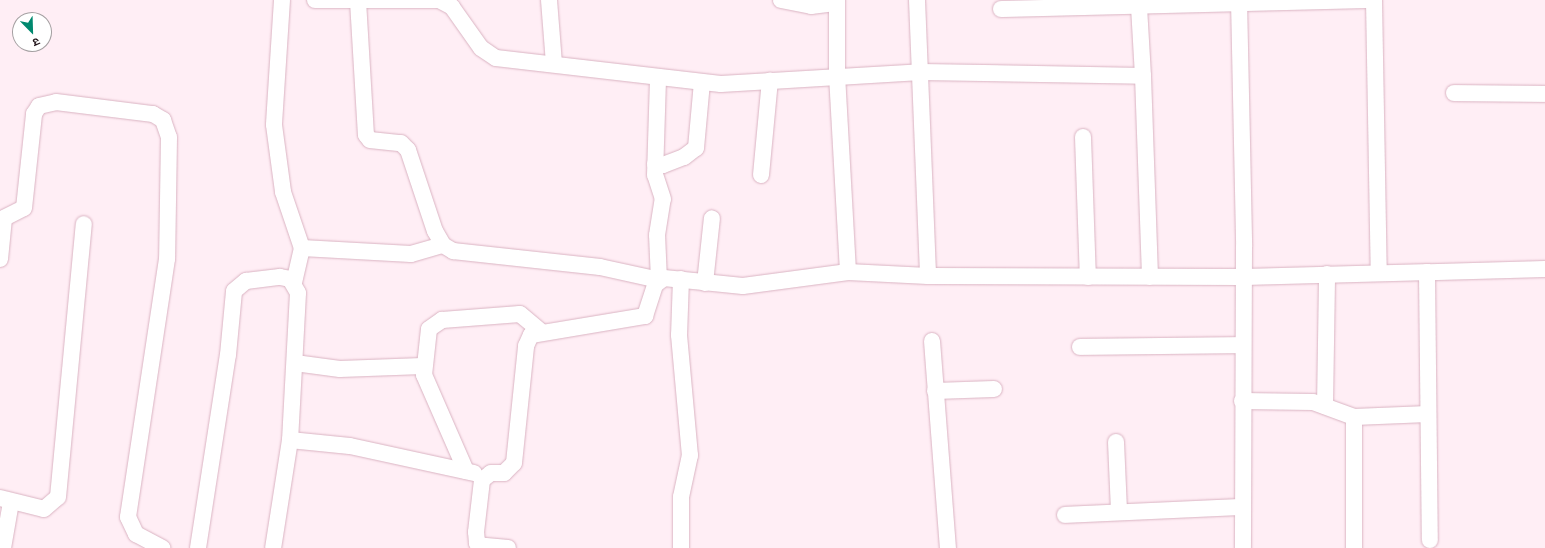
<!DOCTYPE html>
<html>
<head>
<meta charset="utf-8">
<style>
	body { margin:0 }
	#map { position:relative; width:1545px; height:548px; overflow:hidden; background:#ffeef5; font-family:Merriweather,"Noto Sans Devanagari",serif }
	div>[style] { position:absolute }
	.roads { filter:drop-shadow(0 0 1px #dab3c2) drop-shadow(0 0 1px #dab3c2) }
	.minor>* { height:16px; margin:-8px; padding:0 8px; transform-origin:8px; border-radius:8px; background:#fff }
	span { translate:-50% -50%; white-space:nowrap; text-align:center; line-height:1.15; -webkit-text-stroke:3px #fff; paint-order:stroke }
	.north { position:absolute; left:12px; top:12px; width:40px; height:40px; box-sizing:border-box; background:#fff; border:1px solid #a5a0a2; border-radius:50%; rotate:157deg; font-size:11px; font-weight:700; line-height:16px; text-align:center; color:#1f1217 }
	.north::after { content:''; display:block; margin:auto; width:14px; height:18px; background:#00896f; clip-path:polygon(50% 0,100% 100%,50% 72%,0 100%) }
</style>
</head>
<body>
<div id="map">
	<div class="roads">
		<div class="minor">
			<div style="left:282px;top:0;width:125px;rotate:93.7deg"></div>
			<div style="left:274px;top:125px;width:68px;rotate:82.3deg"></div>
			<div style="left:283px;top:192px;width:59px;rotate:71.3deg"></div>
			<div style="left:302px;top:248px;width:37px;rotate:103deg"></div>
			<div style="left:315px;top:0;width:124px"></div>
			<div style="left:439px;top:0;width:15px;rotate:28deg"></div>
			<div style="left:452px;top:7px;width:50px;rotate:54.7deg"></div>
			<div style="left:481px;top:48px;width:18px;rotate:34deg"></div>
			<div style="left:496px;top:58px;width:226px;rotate:6.6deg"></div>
			<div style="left:721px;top:84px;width:200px;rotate:-3.4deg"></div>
			<div style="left:921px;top:72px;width:222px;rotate:1deg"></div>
			<div style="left:1143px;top:76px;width:69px;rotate:-93.3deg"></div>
			<div style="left:549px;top:0;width:64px;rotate:85.5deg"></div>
			<div style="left:781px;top:0;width:31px;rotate:11deg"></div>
			<div style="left:811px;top:6px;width:26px;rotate:-7deg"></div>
			<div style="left:837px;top:0;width:75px;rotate:90deg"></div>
			<div style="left:837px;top:75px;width:197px;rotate:86.8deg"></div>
			<div style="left:917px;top:0;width:276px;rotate:87.7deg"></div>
			<div style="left:1239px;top:0;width:247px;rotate:88.8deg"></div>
			<div style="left:1244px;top:247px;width:301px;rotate:90.2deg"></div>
			<div style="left:1374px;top:0;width:273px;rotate:89deg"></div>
			<div style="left:358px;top:1px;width:134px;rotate:86.6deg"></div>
			<div style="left:366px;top:135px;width:6px;rotate:51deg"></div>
			<div style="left:370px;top:140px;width:31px;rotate:6deg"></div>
			<div style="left:401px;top:143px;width:10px;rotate:45deg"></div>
			<div style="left:408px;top:150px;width:85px;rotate:71.6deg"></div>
			<div style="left:435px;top:231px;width:16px;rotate:60deg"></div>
			<div style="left:443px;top:245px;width:12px;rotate:31deg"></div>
			<div style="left:453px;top:251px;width:148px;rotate:6.2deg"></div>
			<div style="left:600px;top:267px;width:60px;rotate:12.4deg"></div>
			<div style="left:659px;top:280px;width:45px;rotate:-92.5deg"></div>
			<div style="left:657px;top:235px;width:36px;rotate:-81deg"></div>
			<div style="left:663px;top:199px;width:25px;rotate:-108deg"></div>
			<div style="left:655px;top:175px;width:98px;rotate:-88.2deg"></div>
			<div style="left:1001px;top:9px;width:368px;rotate:-1.4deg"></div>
			<div style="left:1143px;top:76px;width:201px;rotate:88deg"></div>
			<div style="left:1454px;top:93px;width:91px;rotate:0.6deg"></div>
			<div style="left:1083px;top:137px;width:140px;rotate:88deg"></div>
			<div style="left:655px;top:164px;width:8px;rotate:7deg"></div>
			<div style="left:663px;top:165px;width:22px;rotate:-21deg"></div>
			<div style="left:684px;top:157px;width:15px;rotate:-37deg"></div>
			<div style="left:696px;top:148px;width:66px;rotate:-84.8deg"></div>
			<div style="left:761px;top:175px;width:95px;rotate:-84.6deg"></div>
			<div style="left:302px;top:248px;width:109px;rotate:3.2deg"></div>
			<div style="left:411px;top:254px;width:33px;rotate:-16deg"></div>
			<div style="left:0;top:259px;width:41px;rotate:-84.4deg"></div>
			<div style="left:4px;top:218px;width:22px;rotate:-27deg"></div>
			<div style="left:24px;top:208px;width:95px;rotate:-83.9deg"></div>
			<div style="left:34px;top:114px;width:9px;rotate:-58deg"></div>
			<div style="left:39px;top:106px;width:17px;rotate:-13deg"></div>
			<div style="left:56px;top:102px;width:98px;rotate:7.1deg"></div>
			<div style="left:153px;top:114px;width:12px;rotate:31deg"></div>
			<div style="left:163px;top:120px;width:18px;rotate:71deg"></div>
			<div style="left:169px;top:137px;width:122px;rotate:90.9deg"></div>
			<div style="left:167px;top:259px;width:261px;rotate:98.6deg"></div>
			<div style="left:128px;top:517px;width:19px;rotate:65deg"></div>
			<div style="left:136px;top:534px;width:30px;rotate:28deg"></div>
			<div style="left:1427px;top:272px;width:268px;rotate:89.4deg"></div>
			<div style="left:681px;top:279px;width:56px;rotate:92deg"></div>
			<div style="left:679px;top:335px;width:121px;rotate:84.8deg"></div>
			<div style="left:690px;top:455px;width:43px;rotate:102.1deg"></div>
			<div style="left:681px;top:497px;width:51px;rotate:90deg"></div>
			<div style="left:705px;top:283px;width:65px;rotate:-83.9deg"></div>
			<div style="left:932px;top:341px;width:208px;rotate:85.6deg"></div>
			<div style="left:1080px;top:347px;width:163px;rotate:-0.7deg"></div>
			<div style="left:295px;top:363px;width:45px;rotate:7.6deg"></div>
			<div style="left:340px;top:369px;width:83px;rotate:-2.1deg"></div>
			<div style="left:935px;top:391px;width:59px;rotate:-1.9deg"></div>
			<div style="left:1242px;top:401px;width:71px;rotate:0.8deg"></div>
			<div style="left:1313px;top:402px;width:44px;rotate:20.1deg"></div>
			<div style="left:1354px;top:417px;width:74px;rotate:-2.3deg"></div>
			<div style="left:1325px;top:406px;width:132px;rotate:-89.1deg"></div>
			<div style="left:290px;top:440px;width:60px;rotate:5.7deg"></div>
			<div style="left:350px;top:446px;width:127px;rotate:12.3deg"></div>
			<div style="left:1116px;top:442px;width:70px;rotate:87.5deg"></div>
			<div style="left:466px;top:471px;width:105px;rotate:-113.6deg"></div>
			<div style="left:424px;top:375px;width:46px;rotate:-83.8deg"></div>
			<div style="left:429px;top:329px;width:16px;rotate:-35deg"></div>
			<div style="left:442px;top:320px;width:78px;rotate:-4.4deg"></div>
			<div style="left:520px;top:314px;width:26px;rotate:40deg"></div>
			<div style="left:0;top:498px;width:45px;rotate:14deg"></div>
			<div style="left:44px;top:509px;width:18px;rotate:-41deg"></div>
			<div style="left:58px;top:497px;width:274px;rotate:-84.6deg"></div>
			<div style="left:1065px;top:515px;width:178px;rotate:-2.6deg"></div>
			<div style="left:3px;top:548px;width:47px;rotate:-80.1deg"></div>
			<div style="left:198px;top:548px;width:195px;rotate:-81.2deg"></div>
			<div style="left:228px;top:355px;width:64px;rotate:-84.6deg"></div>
			<div style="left:234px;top:291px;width:16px;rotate:-40deg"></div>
			<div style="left:246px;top:281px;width:34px;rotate:-7deg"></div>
			<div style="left:280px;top:277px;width:10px;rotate:11deg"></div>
			<div style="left:290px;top:279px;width:16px;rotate:60deg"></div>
			<div style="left:298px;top:293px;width:147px;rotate:93.1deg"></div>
			<div style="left:290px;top:440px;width:109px;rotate:98.9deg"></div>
			<div style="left:508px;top:548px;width:25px;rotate:-175deg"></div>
			<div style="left:483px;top:546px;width:7px;rotate:-153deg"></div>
			<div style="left:477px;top:543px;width:11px;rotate:-95deg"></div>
			<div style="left:476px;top:532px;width:52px;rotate:-83.4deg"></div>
			<div style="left:482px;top:480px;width:11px;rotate:-38deg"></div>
			<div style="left:491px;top:473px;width:13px"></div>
			<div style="left:504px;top:473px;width:14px;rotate:-45deg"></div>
			<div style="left:514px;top:463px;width:118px;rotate:-84.1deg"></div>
			<div style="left:526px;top:346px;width:12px;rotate:-66deg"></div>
			<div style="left:531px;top:335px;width:116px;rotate:-9.5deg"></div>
			<div style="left:645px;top:316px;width:33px;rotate:-72deg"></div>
			<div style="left:655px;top:285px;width:11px;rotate:-38deg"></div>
			<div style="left:664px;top:278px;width:79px;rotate:5.8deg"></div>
			<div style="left:743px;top:286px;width:106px;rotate:-7.6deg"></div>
			<div style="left:848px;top:272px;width:80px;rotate:2.9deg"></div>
			<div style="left:928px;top:276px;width:316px;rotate:0.2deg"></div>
			<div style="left:1244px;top:277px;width:301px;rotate:-1.5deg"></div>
			<div style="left:1354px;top:548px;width:131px;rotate:-90deg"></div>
		</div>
	</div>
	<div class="north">उ</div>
</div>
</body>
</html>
